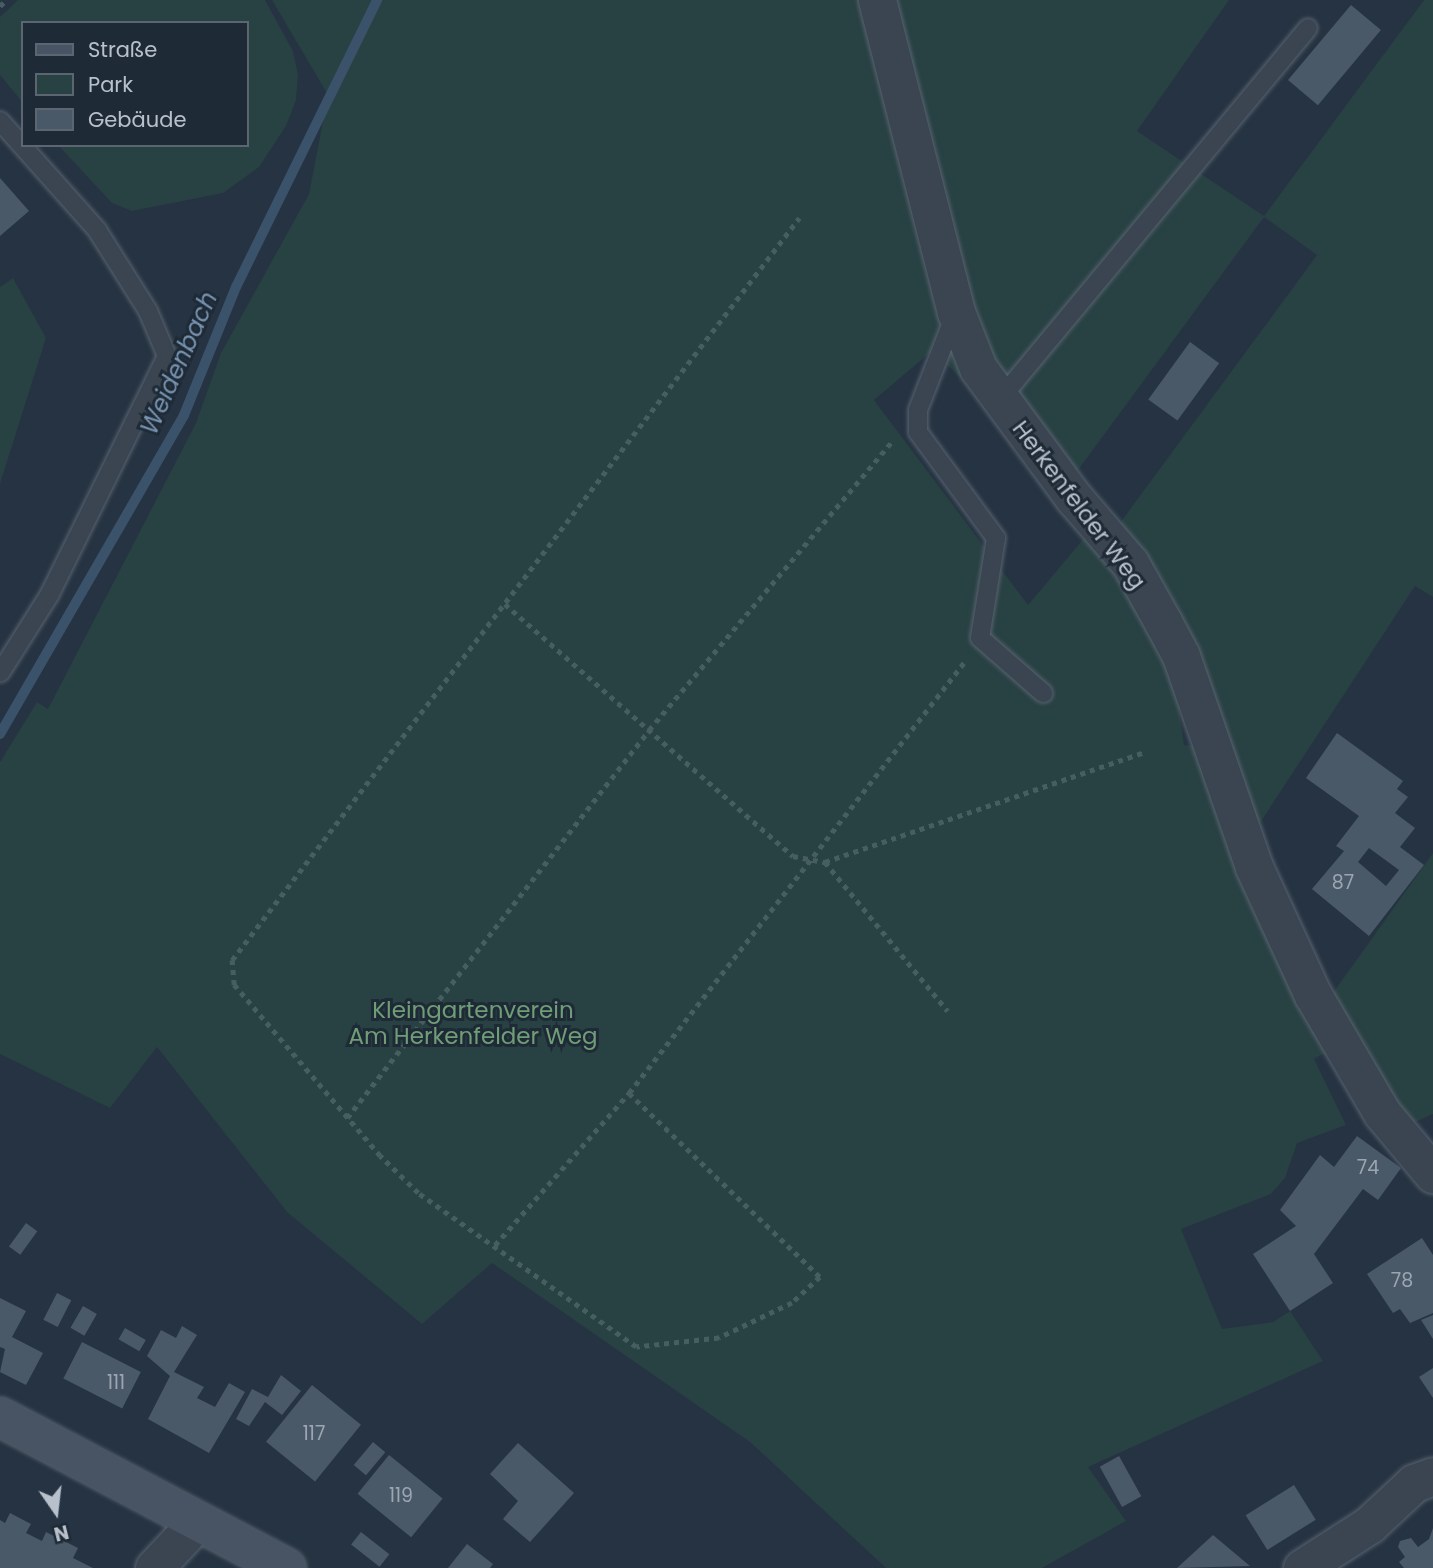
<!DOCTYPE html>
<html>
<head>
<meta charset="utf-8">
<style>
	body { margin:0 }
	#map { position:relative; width:1433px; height:1568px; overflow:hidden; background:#263342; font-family:Poppins,sans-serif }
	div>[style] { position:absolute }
	.green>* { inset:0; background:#284143 }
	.stream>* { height:10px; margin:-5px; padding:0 5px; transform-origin:5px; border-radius:5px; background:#3b526b }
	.building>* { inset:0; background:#4a5968; transform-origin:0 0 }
	.path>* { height:4.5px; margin-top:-2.25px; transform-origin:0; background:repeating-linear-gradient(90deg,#465e5f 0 5px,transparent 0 10px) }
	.roads { filter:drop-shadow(0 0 2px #58636f) drop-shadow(0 0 2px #58636f) }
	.lane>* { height:18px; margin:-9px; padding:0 9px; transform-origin:9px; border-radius:9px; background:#3a4551 }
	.street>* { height:37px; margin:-18.5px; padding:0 18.5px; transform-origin:18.5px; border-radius:18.5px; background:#3a4551 }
	.secondary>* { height:38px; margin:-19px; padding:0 19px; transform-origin:19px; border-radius:19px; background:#485464 }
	span { translate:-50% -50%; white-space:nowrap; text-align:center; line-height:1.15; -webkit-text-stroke:6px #1f2a37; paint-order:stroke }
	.number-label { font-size:19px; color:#9ca6b2 }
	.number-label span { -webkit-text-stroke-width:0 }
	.street-label { font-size:23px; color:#b7c0cb }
	.park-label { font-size:23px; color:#6e9d76 }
	.water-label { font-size:24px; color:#7793af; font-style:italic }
	.legend { position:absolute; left:21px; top:21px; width:228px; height:126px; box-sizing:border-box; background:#1f2a37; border:2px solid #5c6672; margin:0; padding:9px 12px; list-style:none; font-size:21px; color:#b7c0cb }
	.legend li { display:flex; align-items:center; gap:14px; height:35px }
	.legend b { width:35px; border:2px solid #5c6672 }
	.north { position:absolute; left:21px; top:1477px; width:70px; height:70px; -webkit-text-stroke:5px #1f2a37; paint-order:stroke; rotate:166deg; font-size:19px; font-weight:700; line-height:28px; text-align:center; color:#b7c0cb }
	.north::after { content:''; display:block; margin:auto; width:24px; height:32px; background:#b7c0cb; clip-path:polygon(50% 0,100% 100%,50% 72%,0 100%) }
</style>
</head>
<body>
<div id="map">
	<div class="green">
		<div style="clip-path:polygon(18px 0,265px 0,293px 51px,298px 75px,296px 100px,286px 126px,259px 167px,223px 193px,132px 211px,112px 203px,58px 145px,247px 145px,247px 23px,23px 23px,23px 103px,0 75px,0 17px)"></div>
		<div style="clip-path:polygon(272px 0,865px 0,986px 401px,932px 351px,874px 400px,1028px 605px,1091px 530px,1186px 692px,1179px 710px,1184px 745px,1198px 746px,1337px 1058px,1323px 1054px,1314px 1059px,1346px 1125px,1297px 1143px,1285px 1178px,1271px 1194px,1181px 1229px,1222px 1329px,1273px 1322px,1290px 1311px,1323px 1361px,1088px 1467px,1126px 1521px,1042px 1568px,886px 1568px,750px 1442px,492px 1263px,422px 1324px,287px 1212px,157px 1047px,110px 1108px,0 1054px,0 762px,37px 702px,48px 709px,196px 423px,221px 353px,309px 194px,328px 95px)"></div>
		<div style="clip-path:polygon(888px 0,1229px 0,1137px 131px,1264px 216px,1424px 0,1433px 0,1433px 597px,1415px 586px,1256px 829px,1117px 527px,1317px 255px,1264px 217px,1073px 477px,977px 337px)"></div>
		<div style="clip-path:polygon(13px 278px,46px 338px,0 484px,0 287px)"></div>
		<div style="clip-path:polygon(1433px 853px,1433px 1114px,1411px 1124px,1330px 997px)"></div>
	</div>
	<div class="stream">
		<div style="left:0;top:734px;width:368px;rotate:-60deg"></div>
		<div style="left:184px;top:415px;width:138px;rotate:-67.9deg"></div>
		<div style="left:236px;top:287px;width:320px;rotate:-63.8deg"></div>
	</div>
	<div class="building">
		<div style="left:1351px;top:5px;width:39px;height:98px;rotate:40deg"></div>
		<div style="clip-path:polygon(0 178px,29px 211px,0 236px)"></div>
		<div style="left:1190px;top:342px;width:36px;height:71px;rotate:36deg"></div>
		<div style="clip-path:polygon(evenodd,1337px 733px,1403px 781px,1397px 789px,1408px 797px,1395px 813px,1415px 828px,1400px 847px,1424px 865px,1369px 936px,1312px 889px,1344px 851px,1336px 846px,1359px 816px,1306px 778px,1337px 733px,1369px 848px,1399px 870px,1386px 886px,1358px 862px,1369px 848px)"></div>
		<div style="clip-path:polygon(1357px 1136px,1401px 1168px,1378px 1200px,1363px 1189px,1314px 1254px,1333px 1283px,1290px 1311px,1253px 1254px,1296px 1226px,1280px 1210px,1320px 1155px,1334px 1167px)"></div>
		<div style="left:26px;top:1223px;width:14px;height:29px;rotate:36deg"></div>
		<div style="clip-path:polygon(1422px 1238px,1433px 1255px,1433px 1313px,1410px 1323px,1400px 1309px,1393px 1313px,1367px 1274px)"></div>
		<div style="left:57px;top:1293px;width:16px;height:30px;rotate:27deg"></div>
		<div style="clip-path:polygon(0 1298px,26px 1311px,12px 1337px,43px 1353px,26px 1385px,0 1372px,5px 1349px,0 1347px)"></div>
		<div style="left:83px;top:1306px;width:16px;height:25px;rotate:30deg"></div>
		<div style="clip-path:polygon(1433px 1315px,1433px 1339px,1421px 1320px)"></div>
		<div style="clip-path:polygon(182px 1326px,197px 1335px,174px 1372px,204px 1387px,197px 1398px,215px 1407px,229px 1383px,245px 1392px,209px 1453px,148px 1419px,170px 1376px,147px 1356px,161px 1330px,176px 1338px)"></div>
		<div style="left:125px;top:1328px;width:24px;height:13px;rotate:30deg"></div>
		<div style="left:82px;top:1342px;width:66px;height:41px;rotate:27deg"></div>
		<div style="clip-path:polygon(1433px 1368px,1433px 1398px,1419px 1377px)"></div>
		<div style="clip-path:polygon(281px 1375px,301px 1391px,282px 1415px,265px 1402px,249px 1426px,236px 1419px,252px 1389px,268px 1397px)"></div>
		<div style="left:312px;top:1385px;width:63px;height:73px;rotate:39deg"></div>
		<div style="left:373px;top:1442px;width:16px;height:30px;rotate:40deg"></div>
		<div style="clip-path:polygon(518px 1443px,574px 1493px,530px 1542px,503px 1519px,518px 1501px,490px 1474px)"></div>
		<div style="left:389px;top:1455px;width:69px;height:50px;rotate:39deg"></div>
		<div style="left:1119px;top:1456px;width:46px;height:22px;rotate:61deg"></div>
		<div style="left:1294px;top:1485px;width:41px;height:57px;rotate:58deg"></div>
		<div style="clip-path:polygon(10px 1513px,31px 1524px,26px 1533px,42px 1541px,46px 1532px,78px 1548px,73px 1558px,93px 1568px,0 1568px,0 1520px,5px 1523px)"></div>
		<div style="clip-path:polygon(1433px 1528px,1433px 1568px,1404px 1568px,1399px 1562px,1405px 1557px,1398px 1547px,1400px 1541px,1411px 1538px,1418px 1547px,1429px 1539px)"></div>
		<div style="left:361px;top:1532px;width:36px;height:16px;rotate:38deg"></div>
		<div style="clip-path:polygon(1213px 1535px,1250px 1566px,1177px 1568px)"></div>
		<div style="clip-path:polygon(467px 1544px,493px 1564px,490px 1568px,448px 1568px)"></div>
	</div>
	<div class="path">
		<div style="left:0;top:6px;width:8px;rotate:-45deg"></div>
		<div style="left:505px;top:604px;width:383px;rotate:41.2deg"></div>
		<div style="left:793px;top:856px;width:33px;rotate:11deg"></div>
		<div style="left:825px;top:862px;width:193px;rotate:50.5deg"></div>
		<div style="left:825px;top:862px;width:337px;rotate:-19deg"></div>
		<div style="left:629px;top:1093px;width:265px;rotate:43.9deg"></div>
		<div style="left:820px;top:1277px;width:38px;rotate:137deg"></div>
		<div style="left:792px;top:1303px;width:81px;rotate:154.4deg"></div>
		<div style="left:719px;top:1338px;width:83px;rotate:173.8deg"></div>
		<div style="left:636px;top:1347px;width:267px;rotate:-144.8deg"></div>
		<div style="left:418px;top:1193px;width:53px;rotate:-135.8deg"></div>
		<div style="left:380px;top:1156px;width:225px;rotate:-130.5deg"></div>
		<div style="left:234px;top:985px;width:25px;rotate:-95deg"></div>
		<div style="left:232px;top:960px;width:934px;rotate:-52.61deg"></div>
		<div style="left:347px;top:1118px;width:492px;rotate:-52.1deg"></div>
		<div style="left:649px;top:730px;width:379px;rotate:-49.9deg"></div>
		<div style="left:495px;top:1245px;width:203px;rotate:-48.6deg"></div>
		<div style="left:629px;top:1093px;width:549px;rotate:-52.11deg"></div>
	</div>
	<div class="roads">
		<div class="lane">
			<div style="left:0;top:121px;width:146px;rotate:48.3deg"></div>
			<div style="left:97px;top:230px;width:96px;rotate:57.8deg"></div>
			<div style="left:148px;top:311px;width:49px;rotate:67.1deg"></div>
			<div style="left:167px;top:356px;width:265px;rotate:116.2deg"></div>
			<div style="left:50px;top:594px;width:93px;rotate:122.3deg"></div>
			<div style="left:955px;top:315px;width:102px;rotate:111.3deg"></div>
			<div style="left:918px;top:410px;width:22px;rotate:90deg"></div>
			<div style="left:918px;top:432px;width:132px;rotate:53.7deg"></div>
			<div style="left:996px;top:538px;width:101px;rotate:99.1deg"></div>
			<div style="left:980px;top:638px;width:84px;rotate:41.1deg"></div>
			<div style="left:1000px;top:399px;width:482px;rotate:-50.3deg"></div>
		</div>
		<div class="street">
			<div style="left:877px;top:0;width:322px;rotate:75.8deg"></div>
			<div style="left:956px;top:312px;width:60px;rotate:68.6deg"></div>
			<div style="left:978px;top:368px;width:162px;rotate:53.6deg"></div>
			<div style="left:1074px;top:498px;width:86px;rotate:49.3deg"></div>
			<div style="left:1130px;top:563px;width:68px;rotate:60.8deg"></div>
			<div style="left:1163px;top:622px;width:38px;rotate:62deg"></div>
			<div style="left:1181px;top:656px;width:223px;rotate:70.9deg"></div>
			<div style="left:1254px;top:867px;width:141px;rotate:65.3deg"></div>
			<div style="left:1313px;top:995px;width:137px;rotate:59.7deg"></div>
			<div style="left:1382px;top:1113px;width:80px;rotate:50.1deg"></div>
			<div style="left:154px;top:1568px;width:64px;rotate:-46.9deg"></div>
			<div style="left:1302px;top:1568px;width:80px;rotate:-32.7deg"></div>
			<div style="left:1369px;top:1525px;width:62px;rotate:-43deg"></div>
			<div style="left:1414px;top:1483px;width:20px;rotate:-20deg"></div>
		</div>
		<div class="secondary">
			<div style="left:0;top:1417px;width:324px;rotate:27.8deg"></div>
		</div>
	</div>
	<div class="number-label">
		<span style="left:1343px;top:883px">87</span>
		<span style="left:1368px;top:1168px">74</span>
		<span style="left:1402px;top:1281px">78</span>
		<span style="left:116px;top:1383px">111</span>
		<span style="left:314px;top:1434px">117</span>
		<span style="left:401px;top:1496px">119</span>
	</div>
	<div class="street-label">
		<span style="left:1079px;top:505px;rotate:53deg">Herkenfelder Weg</span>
	</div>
	<div class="park-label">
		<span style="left:473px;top:1023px">Kleingartenverein<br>Am Herkenfelder Weg</span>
	</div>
	<div class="water-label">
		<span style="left:179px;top:363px;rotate:-66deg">Weidenbach</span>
	</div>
	<ul class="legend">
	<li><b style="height:9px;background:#485464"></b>Straße</li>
	<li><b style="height:19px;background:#284143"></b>Park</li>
	<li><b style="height:19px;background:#4a5968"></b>Gebäude</li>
	</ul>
	<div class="north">N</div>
</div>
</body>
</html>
